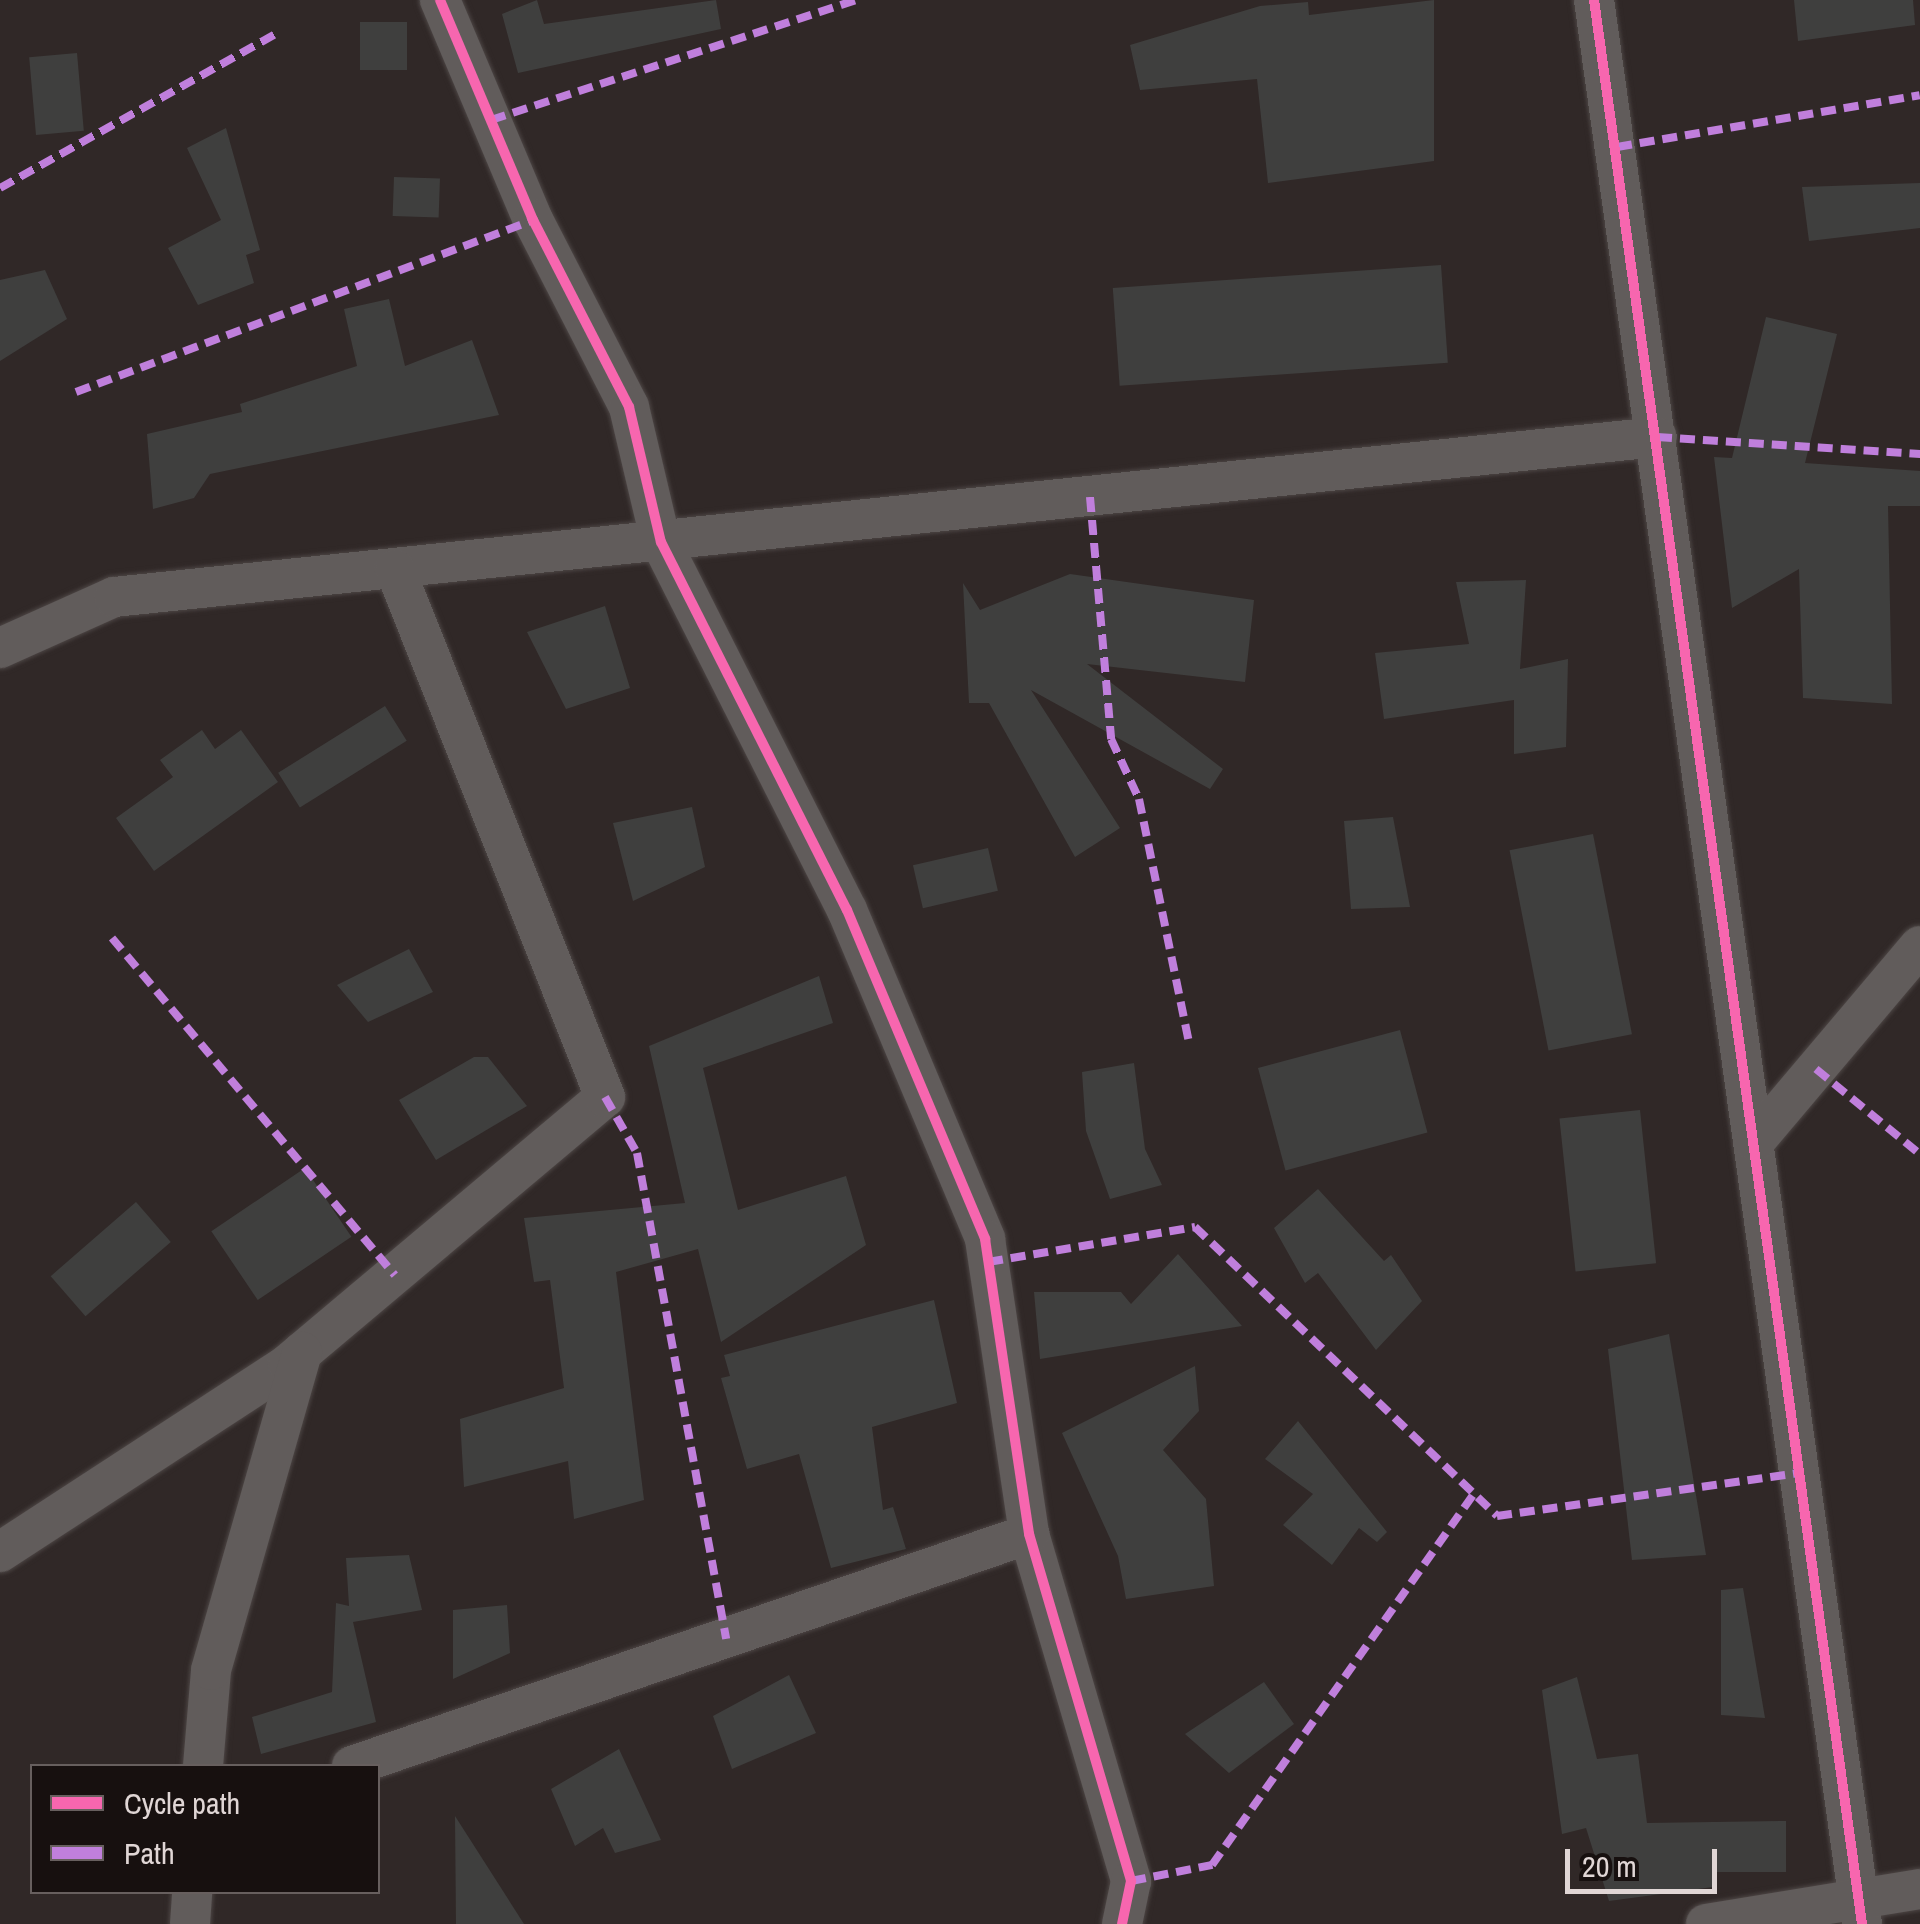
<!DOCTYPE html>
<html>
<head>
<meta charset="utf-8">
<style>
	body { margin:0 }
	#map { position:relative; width:1920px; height:1924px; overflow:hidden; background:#302827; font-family:"Archivo Narrow",sans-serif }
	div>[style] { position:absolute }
	.building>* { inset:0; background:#3f3f3e; transform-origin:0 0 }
	.roads { filter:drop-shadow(0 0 2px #4c4544) drop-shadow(0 0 2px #4c4544) }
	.minor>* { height:40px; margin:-20px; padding:0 20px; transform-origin:20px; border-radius:20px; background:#615c5b }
	.quiet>* { height:8px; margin-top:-4px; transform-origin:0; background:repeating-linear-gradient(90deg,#c07fdc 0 15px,transparent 0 23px) }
	.cycleway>* { height:10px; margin:-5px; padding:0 5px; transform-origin:5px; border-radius:5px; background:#f766af }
	span { translate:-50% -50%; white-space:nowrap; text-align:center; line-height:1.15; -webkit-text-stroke:8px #17100f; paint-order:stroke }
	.legend { position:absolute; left:30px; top:1764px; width:350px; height:130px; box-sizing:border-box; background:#17100f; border:2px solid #675f5e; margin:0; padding:12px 18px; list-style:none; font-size:30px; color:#e0d6d5 }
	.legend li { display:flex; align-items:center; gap:20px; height:50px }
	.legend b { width:50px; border:2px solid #675f5e }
	.scale { position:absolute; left:1565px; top:1849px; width:152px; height:45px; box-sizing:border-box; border:5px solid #e0d6d5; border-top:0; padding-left:12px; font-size:30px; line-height:35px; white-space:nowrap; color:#e0d6d5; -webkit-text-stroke:8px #17100f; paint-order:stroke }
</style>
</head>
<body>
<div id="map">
	<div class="building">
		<div style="clip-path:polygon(537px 0,544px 24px,716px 0,721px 29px,518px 73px,502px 14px)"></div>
		<div style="clip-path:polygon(1434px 0,1434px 161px,1268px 183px,1257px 79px,1140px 90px,1130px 45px,1260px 6px,1308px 2px,1309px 15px)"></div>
		<div style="clip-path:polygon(1794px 0,1913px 0,1915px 25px,1798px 41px)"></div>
		<div style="left:360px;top:22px;width:47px;height:48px"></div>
		<div style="left:77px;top:53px;width:78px;height:48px;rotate:85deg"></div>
		<div style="clip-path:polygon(226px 128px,260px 250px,246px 255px,254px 283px,198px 305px,168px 248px,221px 220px,187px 148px)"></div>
		<div style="left:394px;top:177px;width:46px;height:39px;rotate:2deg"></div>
		<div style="clip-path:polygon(1920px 183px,1920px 228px,1809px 241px,1802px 187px)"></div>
		<div style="left:1441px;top:265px;width:98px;height:329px;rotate:86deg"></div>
		<div style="clip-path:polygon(45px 270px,67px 319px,0 361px,0 280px)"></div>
		<div style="clip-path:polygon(389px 299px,405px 366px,472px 340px,499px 415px,210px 474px,194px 498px,153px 509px,147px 434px,242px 412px,240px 404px,357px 366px,344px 309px)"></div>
		<div style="clip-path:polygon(1766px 317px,1837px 334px,1805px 463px,1920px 471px,1920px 506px,1888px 506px,1892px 704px,1803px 698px,1799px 569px,1732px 608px,1714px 457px,1732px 458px)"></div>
		<div style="clip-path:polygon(1070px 574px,1254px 600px,1245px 682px,1087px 664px,1223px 769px,1210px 789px,1031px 690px,1120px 828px,1075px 857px,989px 703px,969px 703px,963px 583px,980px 610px)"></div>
		<div style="clip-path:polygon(1526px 580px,1520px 669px,1568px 659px,1566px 747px,1514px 754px,1514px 700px,1384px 719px,1375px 653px,1469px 644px,1456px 582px)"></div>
		<div style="clip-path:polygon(605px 606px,630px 688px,566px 709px,527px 632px)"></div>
		<div style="left:385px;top:706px;width:41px;height:126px;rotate:58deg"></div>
		<div style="clip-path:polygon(202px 730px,215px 749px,241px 730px,278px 782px,154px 871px,116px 818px,173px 777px,160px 760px)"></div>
		<div style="clip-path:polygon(692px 807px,705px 867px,633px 901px,613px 823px)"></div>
		<div style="clip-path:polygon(1393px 817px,1410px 907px,1351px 909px,1344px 821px)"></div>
		<div style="left:1593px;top:834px;width:204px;height:85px;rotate:79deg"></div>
		<div style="left:988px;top:848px;width:44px;height:77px;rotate:77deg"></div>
		<div style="clip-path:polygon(409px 949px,433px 992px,368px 1022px,337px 985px)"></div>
		<div style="clip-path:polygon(819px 976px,833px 1023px,703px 1068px,738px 1210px,846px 1176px,866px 1245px,721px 1342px,698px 1249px,616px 1272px,644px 1500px,574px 1519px,568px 1461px,464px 1487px,460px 1419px,564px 1388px,550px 1280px,534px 1282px,524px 1218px,685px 1203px,649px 1046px)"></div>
		<div style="left:1400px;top:1030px;width:106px;height:147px;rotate:75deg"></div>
		<div style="clip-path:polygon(474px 1057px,488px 1057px,527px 1106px,436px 1160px,399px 1100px)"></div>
		<div style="clip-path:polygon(1134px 1063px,1145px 1149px,1162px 1185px,1110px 1199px,1086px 1131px,1082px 1072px)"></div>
		<div style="left:1640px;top:1110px;width:154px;height:81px;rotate:84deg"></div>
		<div style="left:305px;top:1168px;width:83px;height:113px;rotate:56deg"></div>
		<div style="clip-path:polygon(1318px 1189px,1384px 1261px,1391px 1255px,1422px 1301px,1376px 1350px,1318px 1273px,1305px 1283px,1274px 1228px)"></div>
		<div style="left:136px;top:1202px;width:53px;height:113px;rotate:49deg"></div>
		<div style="clip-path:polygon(1178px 1254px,1242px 1326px,1040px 1359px,1034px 1292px,1121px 1292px,1131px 1304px)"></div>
		<div style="clip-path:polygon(934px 1300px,957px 1403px,872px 1427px,883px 1510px,893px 1507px,906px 1549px,831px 1568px,799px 1454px,747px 1469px,721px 1378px,730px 1376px,724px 1355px)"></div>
		<div style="clip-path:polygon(1669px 1334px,1706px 1555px,1632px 1560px,1608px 1349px)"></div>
		<div style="clip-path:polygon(1195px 1366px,1199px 1411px,1163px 1450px,1206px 1499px,1214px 1586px,1126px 1599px,1118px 1556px,1062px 1433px)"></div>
		<div style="clip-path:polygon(1298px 1421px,1387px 1532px,1377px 1542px,1359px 1528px,1332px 1565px,1283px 1525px,1313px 1494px,1265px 1459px)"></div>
		<div style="clip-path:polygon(409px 1555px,422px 1610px,353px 1622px,376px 1722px,261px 1754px,252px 1717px,332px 1692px,336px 1603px,349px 1606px,346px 1558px)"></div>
		<div style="clip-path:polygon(1743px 1588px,1765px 1718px,1721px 1715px,1721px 1590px)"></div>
		<div style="clip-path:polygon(507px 1605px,510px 1653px,453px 1679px,453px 1610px)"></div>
		<div style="clip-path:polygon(789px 1675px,816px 1733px,732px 1769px,713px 1716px)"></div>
		<div style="clip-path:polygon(1577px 1677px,1597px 1759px,1638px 1754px,1647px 1823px,1786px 1821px,1786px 1872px,1713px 1872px,1713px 1887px,1609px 1901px,1586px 1828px,1562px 1834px,1542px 1690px)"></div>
		<div style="clip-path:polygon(1264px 1682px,1294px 1724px,1229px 1773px,1185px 1734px)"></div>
		<div style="clip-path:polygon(619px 1749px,661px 1840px,615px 1853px,603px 1828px,575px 1846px,551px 1789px)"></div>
		<div style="clip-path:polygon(455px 1816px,524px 1924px,456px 1924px)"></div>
	</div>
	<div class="roads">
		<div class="minor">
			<div style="left:440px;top:0;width:239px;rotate:67.1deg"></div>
			<div style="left:533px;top:220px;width:210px;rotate:62.8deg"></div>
			<div style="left:629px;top:407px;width:139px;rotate:76.7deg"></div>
			<div style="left:661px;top:542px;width:412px;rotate:63.2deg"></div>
			<div style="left:847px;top:910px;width:357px;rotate:67.2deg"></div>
			<div style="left:985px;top:1239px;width:298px;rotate:81.5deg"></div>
			<div style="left:1029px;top:1534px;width:362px;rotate:73.6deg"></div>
			<div style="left:1131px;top:1881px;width:44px;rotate:101.8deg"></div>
			<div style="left:1594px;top:0;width:1943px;rotate:82.07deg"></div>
			<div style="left:0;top:648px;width:125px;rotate:-24.1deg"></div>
			<div style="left:114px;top:597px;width:1551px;rotate:-5.92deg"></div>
			<div style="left:1755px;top:1141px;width:255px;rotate:-49.8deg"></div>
			<div style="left:0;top:1552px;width:344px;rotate:-33.1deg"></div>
			<div style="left:288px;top:1364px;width:414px;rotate:-40.1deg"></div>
			<div style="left:605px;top:1097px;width:568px;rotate:-111.69deg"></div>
			<div style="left:203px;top:1766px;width:96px;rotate:-85.2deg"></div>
			<div style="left:211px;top:1670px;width:331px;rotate:-74deg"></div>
			<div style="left:352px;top:1766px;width:716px;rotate:-18.92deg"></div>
			<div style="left:190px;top:1924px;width:32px;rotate:-86deg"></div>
			<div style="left:1706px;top:1924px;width:217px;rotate:-9.3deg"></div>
		</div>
	</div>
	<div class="quiet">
		<div style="left:491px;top:120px;width:383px;rotate:-18.2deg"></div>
		<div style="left:1617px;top:147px;width:307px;rotate:-9.7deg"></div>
		<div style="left:0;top:188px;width:314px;rotate:-29.2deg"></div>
		<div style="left:76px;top:392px;width:488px;rotate:-20.6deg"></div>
		<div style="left:1657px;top:437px;width:264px;rotate:3.7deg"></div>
		<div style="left:1090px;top:497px;width:243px;rotate:85deg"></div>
		<div style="left:1111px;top:739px;width:66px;rotate:65deg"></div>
		<div style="left:1139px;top:799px;width:249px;rotate:78.4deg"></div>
		<div style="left:112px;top:938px;width:440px;rotate:50deg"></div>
		<div style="left:1816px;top:1069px;width:134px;rotate:39.3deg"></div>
		<div style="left:605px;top:1097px;width:64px;rotate:60.3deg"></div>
		<div style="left:637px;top:1153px;width:494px;rotate:79.6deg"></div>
		<div style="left:988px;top:1262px;width:210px;rotate:-9.6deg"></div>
		<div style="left:1195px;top:1227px;width:418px;rotate:43.7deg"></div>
		<div style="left:1497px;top:1516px;width:305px;rotate:-8.1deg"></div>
		<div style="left:1131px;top:1881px;width:83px;rotate:-11.2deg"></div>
		<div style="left:1212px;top:1865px;width:455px;rotate:-54.8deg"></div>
	</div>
	<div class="cycleway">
		<div style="left:440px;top:0;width:239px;rotate:67.1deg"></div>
		<div style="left:533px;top:220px;width:210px;rotate:62.8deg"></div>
		<div style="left:629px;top:407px;width:139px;rotate:76.7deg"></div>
		<div style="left:661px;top:542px;width:412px;rotate:63.2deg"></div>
		<div style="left:847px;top:910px;width:357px;rotate:67.2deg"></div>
		<div style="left:985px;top:1239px;width:298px;rotate:81.5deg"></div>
		<div style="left:1029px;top:1534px;width:362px;rotate:73.6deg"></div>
		<div style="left:1131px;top:1881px;width:44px;rotate:101.8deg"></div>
		<div style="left:1594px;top:0;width:1943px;rotate:82.07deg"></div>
	</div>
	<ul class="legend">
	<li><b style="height:12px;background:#f766af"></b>Cycle path</li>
	<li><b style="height:12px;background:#c07fdc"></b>Path</li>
	</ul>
	<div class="scale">20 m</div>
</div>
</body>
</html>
